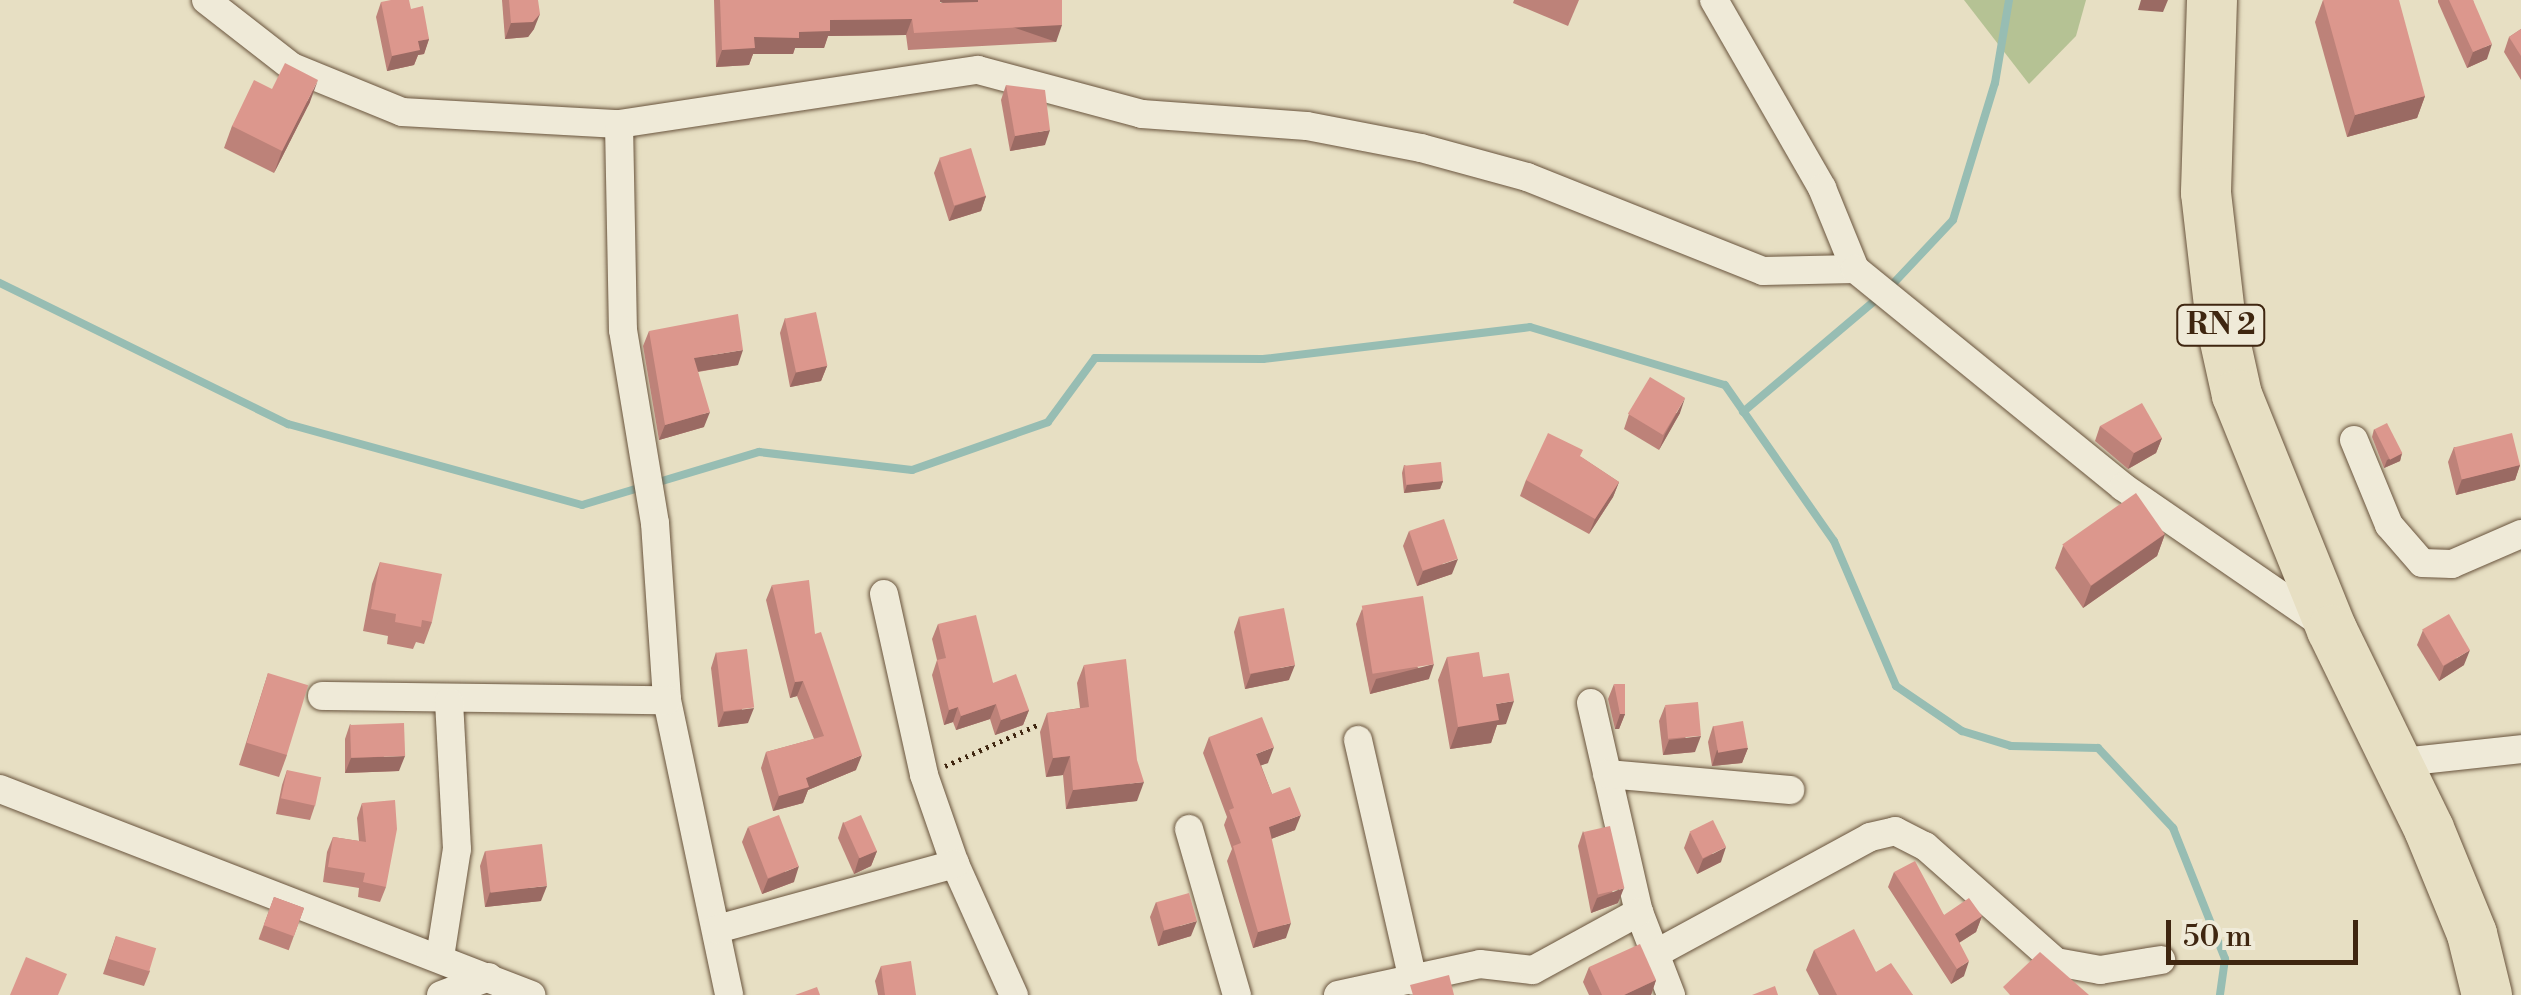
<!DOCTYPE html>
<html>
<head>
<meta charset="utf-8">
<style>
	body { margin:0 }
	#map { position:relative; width:2521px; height:995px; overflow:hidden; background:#e7dfc3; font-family:"Libre Bodoni",serif }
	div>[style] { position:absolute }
	.green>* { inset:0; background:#b5c294 }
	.stream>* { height:8px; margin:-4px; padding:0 4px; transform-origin:4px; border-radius:4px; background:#97bdb3 }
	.path>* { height:5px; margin-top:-2.5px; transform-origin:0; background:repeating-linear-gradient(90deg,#3f2610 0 2.5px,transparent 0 7.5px) }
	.roads { filter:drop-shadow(0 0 2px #69543d) drop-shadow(0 0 2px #69543d) }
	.street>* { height:28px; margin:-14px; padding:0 14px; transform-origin:14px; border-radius:14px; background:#efead8 }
	.highway>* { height:50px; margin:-25px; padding:0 25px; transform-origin:25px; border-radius:25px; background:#e7dfc3 }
	.wall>* { inset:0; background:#bd8279; transform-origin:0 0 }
	.shaded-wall>* { inset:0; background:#9a6a63; transform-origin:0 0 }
	.building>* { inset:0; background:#dc978d; transform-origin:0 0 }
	span { translate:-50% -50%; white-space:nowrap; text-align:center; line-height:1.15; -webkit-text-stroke:8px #efead8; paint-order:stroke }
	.shield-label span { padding:2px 8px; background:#efead8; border:2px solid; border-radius:8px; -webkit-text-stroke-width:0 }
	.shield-label { font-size:30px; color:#3f2610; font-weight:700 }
	.scale { position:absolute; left:2166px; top:920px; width:192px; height:45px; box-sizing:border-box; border:5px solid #3f2610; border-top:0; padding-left:12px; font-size:30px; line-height:35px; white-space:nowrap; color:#3f2610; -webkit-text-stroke:8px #efead8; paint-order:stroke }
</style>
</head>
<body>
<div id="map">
	<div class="green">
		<div style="clip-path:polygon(1964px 0,2086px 0,2076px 36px,2029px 84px)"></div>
	</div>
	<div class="stream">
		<div style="left:0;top:283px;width:321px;rotate:26.1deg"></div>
		<div style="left:288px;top:424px;width:305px;rotate:15.4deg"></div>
		<div style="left:582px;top:505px;width:185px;rotate:-16.7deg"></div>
		<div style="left:759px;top:452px;width:154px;rotate:6.7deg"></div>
		<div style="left:912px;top:470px;width:144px;rotate:-19.4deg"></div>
		<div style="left:1048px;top:422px;width:79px;rotate:-53.7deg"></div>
		<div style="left:1095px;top:358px;width:168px;rotate:0.3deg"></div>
		<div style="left:1263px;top:359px;width:269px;rotate:-6.8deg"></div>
		<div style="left:1530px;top:327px;width:203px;rotate:16.6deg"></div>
		<div style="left:1725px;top:385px;width:190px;rotate:55.1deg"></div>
		<div style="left:1834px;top:541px;width:158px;rotate:66.8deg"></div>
		<div style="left:1896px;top:686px;width:80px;rotate:34.3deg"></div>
		<div style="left:1962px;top:731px;width:51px;rotate:17deg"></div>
		<div style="left:2011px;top:746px;width:87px;rotate:1.3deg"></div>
		<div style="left:2098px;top:748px;width:110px;rotate:46.8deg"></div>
		<div style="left:2173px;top:828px;width:141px;rotate:68.3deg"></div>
		<div style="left:2225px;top:959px;width:36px;rotate:98deg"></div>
		<div style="left:1889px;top:288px;width:93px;rotate:-46.7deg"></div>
		<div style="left:1953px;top:220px;width:143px;rotate:-73deg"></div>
		<div style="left:1995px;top:83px;width:84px;rotate:-80.4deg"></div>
		<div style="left:1743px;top:412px;width:178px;rotate:-40.2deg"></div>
	</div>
	<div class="path">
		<div style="left:945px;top:766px;width:101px;rotate:-24deg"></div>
	</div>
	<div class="roads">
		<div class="street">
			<div style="left:206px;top:0;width:109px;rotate:37.9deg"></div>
			<div style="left:292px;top:67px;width:119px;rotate:22.2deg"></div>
			<div style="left:402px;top:112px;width:217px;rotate:3.2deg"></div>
			<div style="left:619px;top:124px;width:363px;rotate:-8.6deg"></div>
			<div style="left:978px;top:70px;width:170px;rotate:15deg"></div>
			<div style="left:1142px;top:114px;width:165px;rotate:4.2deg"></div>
			<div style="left:1307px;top:126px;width:116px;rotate:10.9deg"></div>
			<div style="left:1421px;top:148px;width:110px;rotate:15.3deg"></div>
			<div style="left:1527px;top:177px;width:254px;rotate:21.7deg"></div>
			<div style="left:1763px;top:271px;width:92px;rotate:-1.2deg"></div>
			<div style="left:1714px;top:0;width:217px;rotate:60.1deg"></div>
			<div style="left:1822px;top:188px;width:87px;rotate:67.8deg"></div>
			<div style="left:1855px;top:269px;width:345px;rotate:39.1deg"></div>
			<div style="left:2123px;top:487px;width:247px;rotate:34.5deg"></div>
			<div style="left:619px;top:124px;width:206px;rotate:88.9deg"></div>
			<div style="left:623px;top:330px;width:196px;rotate:80.6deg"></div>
			<div style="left:655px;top:523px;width:177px;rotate:86.1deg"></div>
			<div style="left:667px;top:700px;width:301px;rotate:78.1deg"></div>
			<div style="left:2354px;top:440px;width:92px;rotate:67.6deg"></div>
			<div style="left:2389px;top:525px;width:50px;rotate:49deg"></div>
			<div style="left:2422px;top:563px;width:30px;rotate:2deg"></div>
			<div style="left:2452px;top:564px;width:75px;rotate:-23.5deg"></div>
			<div style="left:884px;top:594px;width:185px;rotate:77.5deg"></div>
			<div style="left:924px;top:775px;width:94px;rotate:70.8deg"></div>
			<div style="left:955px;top:864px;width:144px;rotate:65.8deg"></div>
			<div style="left:322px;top:696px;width:345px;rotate:0.7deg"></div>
			<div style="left:1591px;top:703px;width:214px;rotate:77.1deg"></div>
			<div style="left:1639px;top:912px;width:89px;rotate:68.9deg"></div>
			<div style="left:1358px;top:740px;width:247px;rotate:77.1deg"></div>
			<div style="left:2393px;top:763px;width:129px;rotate:-6.2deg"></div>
			<div style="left:1607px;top:774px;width:184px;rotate:5deg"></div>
			<div style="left:0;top:789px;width:570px;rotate:21.2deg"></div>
			<div style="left:1189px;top:829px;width:173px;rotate:73.9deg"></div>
			<div style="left:717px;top:929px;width:247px;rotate:-15.3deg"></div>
			<div style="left:1653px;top:955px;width:247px;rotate:-28.5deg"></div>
			<div style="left:1870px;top:837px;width:26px;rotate:-13deg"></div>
			<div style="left:1895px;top:831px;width:34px;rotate:27deg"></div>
			<div style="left:1925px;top:846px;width:175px;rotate:41.5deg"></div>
			<div style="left:2056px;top:962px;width:45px;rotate:10.3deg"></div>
			<div style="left:2100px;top:970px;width:62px;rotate:-9.3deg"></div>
			<div style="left:440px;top:957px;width:109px;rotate:-81.1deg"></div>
			<div style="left:457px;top:849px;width:147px;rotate:-93.1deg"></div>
			<div style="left:441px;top:995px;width:51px;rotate:-20.6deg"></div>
			<div style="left:1338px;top:995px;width:145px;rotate:-12.3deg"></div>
			<div style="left:1480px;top:964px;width:53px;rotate:6.5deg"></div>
			<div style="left:1533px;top:970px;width:121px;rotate:-28.7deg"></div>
		</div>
		<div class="highway">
			<div style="left:2212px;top:0;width:193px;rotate:91.8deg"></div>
			<div style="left:2206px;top:193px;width:131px;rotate:83.4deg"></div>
			<div style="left:2221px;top:323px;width:74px;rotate:77.5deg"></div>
			<div style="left:2237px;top:395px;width:253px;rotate:68deg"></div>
			<div style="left:2332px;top:630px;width:221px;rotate:64deg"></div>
			<div style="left:2429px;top:829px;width:113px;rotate:67.7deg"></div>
			<div style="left:2472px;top:934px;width:63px;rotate:76.2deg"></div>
		</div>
	</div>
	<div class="wall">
		<div style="clip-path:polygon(502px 0,538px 0,534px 29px,528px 37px,505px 39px)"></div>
		<div style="clip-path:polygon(714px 0,940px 0,940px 3px,972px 2px,973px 0,1062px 0,1056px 42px,908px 50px,906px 35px,828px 36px,824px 48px,795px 48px,793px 54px,753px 54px,749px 65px,716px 67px)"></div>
		<div style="clip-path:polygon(1514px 0,1579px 0,1568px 26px,1513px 3px)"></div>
		<div style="clip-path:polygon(2323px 0,2425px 96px,2417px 118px,2347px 137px,2315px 22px)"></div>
		<div style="clip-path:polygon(2438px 0,2473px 0,2487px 59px,2467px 68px,2438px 2px)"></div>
		<div style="clip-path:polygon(381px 2px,411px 9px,429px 39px,424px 54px,418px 55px,414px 65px,387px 71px,376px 17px)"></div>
		<div style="clip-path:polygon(2521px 29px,2521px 80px,2504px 52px,2509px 37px)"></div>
		<div style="clip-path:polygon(1006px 85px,1045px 145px,1010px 151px,1001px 100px)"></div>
		<div style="clip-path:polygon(272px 89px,310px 102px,274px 173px,224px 148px,232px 126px)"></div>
		<div style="clip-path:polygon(940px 158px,986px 196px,981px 211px,949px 221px,934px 173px)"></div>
		<div style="clip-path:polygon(785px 318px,827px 366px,821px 381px,790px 387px,780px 333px)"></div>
		<div style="clip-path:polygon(649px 331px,738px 365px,698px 372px,704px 427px,659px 440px,643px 346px)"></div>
		<div style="clip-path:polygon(1680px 413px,1659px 450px,1624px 429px,1629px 414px)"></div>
		<div style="clip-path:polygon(2100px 426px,2162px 438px,2156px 453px,2128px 469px,2095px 441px)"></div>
		<div style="clip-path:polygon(2374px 429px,2402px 453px,2400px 461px,2384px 468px,2372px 437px)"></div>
		<div style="clip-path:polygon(2454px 447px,2520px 465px,2515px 480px,2456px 495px,2448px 462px)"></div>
		<div style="clip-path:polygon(1581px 457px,1619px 482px,1613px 497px,1589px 534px,1520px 496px,1526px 480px)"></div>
		<div style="clip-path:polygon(1404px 465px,1443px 481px,1440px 489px,1404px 493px,1402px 473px)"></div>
		<div style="clip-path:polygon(1409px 531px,1452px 574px,1417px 586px,1403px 546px)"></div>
		<div style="clip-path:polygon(2165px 534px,2157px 556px,2083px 608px,2055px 568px,2063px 546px)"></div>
		<div style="clip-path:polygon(380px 562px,432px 622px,424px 644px,416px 642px,413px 649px,387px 644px,388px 636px,363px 631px,372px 584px)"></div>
		<div style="clip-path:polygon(772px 585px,856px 770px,808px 790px,803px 803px,773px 811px,761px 768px,766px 752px,814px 739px,797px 696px,790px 698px,766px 600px)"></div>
		<div style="clip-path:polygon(1362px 609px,1429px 679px,1370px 694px,1356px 624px)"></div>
		<div style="clip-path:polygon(1239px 617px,1289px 680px,1245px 689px,1234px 632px)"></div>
		<div style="clip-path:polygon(938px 624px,993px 683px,1029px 710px,1023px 725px,995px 735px,990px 719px,956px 730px,953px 722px,944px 725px,932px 675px,937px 660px,932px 639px)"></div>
		<div style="clip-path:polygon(2423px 630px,2464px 665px,2439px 681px,2417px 645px)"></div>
		<div style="clip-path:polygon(716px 652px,748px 723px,718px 727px,711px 668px)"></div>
		<div style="clip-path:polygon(1447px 657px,1483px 677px,1506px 724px,1497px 725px,1491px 743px,1450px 749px,1438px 680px)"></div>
		<div style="clip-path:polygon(1084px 665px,1137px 801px,1066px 809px,1063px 775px,1046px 777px,1040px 732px,1047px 713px,1080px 708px,1077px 683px)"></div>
		<div style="clip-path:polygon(268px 673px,287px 755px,279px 777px,239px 765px)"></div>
		<div style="clip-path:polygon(1614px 684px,1625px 714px,1619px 729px,1615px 729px,1608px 699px)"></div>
		<div style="clip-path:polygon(1665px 706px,1695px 752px,1663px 755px,1659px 721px)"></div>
		<div style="clip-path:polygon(350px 724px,399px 771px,345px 773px,345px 739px)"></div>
		<div style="clip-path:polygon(1713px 726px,1748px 748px,1742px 763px,1712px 766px,1708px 742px)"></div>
		<div style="clip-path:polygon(1209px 737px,1268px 763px,1261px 765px,1272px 794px,1295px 830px,1271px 839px,1286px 938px,1253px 948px,1227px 861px,1232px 849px,1224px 825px,1227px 817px,1203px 753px)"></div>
		<div style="clip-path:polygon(287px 770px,315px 805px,310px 820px,276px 814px,282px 785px)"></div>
		<div style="clip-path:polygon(362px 803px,386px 887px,380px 902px,358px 897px,359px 888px,323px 882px,327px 852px,333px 837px,359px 841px,357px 818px)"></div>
		<div style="clip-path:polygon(843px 822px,877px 851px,871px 866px,854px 874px,838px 838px)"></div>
		<div style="clip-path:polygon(748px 827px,794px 882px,762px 894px,742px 842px)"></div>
		<div style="clip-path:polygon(1583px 831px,1618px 903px,1591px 913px,1578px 846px)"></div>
		<div style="clip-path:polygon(1690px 832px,1721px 862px,1697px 874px,1684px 848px)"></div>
		<div style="clip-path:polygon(485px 851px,541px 901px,485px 907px,480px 866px)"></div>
		<div style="clip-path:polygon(1894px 872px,1944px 915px,1982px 916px,1976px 932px,1959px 943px,1964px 976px,1951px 984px,1888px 887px)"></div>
		<div style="left:274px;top:897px;width:32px;height:45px;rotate:20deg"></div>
		<div style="clip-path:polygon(1156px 902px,1191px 936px,1158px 946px,1150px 917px)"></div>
		<div style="clip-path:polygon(116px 936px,150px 971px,144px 986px,103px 974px)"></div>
		<div style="clip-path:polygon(1814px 950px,1876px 972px,1913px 995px,1819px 995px,1806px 970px)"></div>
		<div style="clip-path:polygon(881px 966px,916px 995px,878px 995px,875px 981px)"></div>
		<div style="clip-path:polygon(1589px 967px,1656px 980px,1651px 995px,1589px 995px,1583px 982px)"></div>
	</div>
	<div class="shaded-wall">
		<div style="clip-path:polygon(2141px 0,2168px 0,2163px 12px,2138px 10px)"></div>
		<div style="clip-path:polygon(540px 14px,534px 29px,528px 37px,505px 39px,511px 23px)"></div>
		<div style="clip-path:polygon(912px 19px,906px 35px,828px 36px,824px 48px,795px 48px,793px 54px,753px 54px,749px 65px,716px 67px,722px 50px,754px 37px,799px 32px,830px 20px)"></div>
		<div style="left:1062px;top:25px;width:18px;height:148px;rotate:109deg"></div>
		<div style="clip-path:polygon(429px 39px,424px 54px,418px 55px,414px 65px,387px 71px,392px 56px,418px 41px)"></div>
		<div style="clip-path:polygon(2492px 44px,2487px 59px,2467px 68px,2473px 52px)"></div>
		<div style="clip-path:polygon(318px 80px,310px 102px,274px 173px,282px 151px)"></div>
		<div style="clip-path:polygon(2425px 96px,2417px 118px,2347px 137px,2355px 115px)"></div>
		<div style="clip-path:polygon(1050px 130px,1045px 145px,1010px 151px,1015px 136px)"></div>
		<div style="clip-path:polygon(986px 196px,981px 211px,949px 221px,955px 206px)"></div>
		<div style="clip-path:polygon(743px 350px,738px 365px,689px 373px,694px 358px)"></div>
		<div style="clip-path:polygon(827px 366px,821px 381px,790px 387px,796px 372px)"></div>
		<div style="clip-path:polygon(1685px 398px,1680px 413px,1659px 450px,1665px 434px)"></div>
		<div style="clip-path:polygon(710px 412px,704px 427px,659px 440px,665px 425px)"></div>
		<div style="clip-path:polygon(2162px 438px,2156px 453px,2128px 469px,2134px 453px)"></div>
		<div style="clip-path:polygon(2402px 453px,2400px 461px,2384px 468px,2387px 460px)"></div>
		<div style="clip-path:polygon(2520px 465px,2515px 480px,2456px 495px,2462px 479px)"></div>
		<div style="clip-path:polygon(1443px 481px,1440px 489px,1404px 493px,1407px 485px)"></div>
		<div style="clip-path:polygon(1619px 482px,1613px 497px,1589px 534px,1595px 519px)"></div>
		<div style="clip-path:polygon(2165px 534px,2157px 556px,2083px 608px,2091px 586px)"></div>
		<div style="clip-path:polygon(1458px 559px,1452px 574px,1417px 586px,1423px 571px)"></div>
		<div style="clip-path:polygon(2470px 650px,2464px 665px,2439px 681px,2444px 666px)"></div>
		<div style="clip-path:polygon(1434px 664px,1429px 679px,1370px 694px,1376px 679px)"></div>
		<div style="clip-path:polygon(1295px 665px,1289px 680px,1245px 689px,1251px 674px)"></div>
		<div style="clip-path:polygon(803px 681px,797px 696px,790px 698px,795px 682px)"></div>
		<div style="clip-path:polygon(1514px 701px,1506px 724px,1497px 725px,1491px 743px,1450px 749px,1458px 727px,1496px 704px)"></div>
		<div style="clip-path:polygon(996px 704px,990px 719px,956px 730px,961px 716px)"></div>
		<div style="clip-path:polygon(958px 707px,953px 722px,944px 725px,949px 710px)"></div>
		<div style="clip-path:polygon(754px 708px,748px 723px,718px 727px,724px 712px)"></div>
		<div style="clip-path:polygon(1029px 710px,1023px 725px,995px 735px,1001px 720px)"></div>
		<div style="clip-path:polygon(1620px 714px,1625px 714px,1619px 729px,1615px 729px)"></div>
		<div style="clip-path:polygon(1701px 736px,1695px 752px,1663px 755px,1669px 740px)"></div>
		<div style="clip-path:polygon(1274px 747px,1268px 763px,1251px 769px,1256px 754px)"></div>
		<div style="clip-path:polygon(1748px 748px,1742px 763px,1712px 766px,1717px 750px)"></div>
		<div style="clip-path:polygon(862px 755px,856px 770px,808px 790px,803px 803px,773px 811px,779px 796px,806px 778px)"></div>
		<div style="clip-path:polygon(405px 756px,399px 771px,345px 773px,351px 758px)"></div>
		<div style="clip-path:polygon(1070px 756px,1063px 775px,1046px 777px,1053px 758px)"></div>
		<div style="clip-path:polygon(1144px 782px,1137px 801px,1066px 809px,1073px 790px)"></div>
		<div style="clip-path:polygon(1301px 815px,1295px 830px,1263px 842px,1269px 827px)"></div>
		<div style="clip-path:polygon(1726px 847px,1721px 862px,1697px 874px,1703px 859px)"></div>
		<div style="clip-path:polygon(877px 851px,871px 866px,854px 874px,859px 858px)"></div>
		<div style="clip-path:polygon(799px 866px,794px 882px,762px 894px,768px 879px)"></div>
		<div style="clip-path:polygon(547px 886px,541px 901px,485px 907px,490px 892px)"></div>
		<div style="clip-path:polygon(1624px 888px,1618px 903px,1591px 913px,1597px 898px)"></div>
		<div style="clip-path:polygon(1982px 916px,1976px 932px,1949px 949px,1955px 934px)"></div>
		<div style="clip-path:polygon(1197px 921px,1191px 936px,1158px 946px,1163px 931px)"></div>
		<div style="clip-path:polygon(1291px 923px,1286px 938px,1253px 948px,1258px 932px)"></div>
		<div style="clip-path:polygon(1969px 961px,1964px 976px,1951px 984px,1957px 969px)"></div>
		<div style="clip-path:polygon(1656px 980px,1651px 995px,1624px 995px)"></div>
	</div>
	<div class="building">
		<div style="clip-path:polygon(391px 0,409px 0,411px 9px,423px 6px,429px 39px,418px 41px,420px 50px,392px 56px,381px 2px)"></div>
		<div style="clip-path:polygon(509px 0,538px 0,540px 14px,533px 22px,511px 23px)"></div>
		<div style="clip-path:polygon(720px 0,940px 0,940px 3px,978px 2px,978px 0,1062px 0,1062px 25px,914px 33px,912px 19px,830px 20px,830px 31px,799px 32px,799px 38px,754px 37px,755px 48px,722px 50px)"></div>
		<div style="clip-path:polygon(2323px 0,2399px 0,2425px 96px,2355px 115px)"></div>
		<div style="clip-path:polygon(2449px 0,2473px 0,2492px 44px,2473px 52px)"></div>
		<div style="clip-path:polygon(2521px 29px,2521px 56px,2509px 37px)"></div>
		<div style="clip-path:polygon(285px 63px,318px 80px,282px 151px,232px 126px,254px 80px,272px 89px)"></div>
		<div style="clip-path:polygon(1006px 85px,1045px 90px,1050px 130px,1015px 136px)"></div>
		<div style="left:971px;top:148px;width:50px;height:33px;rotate:73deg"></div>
		<div style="left:816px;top:312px;width:55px;height:32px;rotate:78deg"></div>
		<div style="clip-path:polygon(738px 314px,743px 350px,694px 358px,710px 412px,665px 425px,649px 331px)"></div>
		<div style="left:1650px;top:377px;width:41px;height:43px;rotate:31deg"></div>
		<div style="clip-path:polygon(2142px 403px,2162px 438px,2134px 453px,2100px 426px)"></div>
		<div style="left:2387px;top:423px;width:34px;height:14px;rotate:63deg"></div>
		<div style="clip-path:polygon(1548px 433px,1583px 450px,1580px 456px,1619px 482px,1595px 519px,1526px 480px)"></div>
		<div style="left:2512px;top:433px;width:33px;height:60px;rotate:76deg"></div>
		<div style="left:1441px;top:462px;width:19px;height:37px;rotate:84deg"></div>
		<div style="left:2136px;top:493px;width:50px;height:90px;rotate:55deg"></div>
		<div style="left:1444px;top:519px;width:42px;height:37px;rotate:71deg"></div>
		<div style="clip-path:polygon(380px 562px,442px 574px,432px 622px,422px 620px,421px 627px,395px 622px,396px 614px,371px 609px)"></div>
		<div style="clip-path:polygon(809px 580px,815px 634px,821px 632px,862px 755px,806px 778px,809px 787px,779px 796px,766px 752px,824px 736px,803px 681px,795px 682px,772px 585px)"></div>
		<div style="left:1423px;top:596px;width:69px;height:62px;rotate:81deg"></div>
		<div style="left:1284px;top:608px;width:58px;height:46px;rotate:79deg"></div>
		<div style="left:2449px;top:614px;width:42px;height:31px;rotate:60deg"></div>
		<div style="clip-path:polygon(976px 615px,993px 683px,1016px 674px,1029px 710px,1001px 720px,996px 704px,961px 716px,958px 707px,949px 710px,937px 660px,946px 658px,938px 624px)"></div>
		<div style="left:747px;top:649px;width:59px;height:31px;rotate:83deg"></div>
		<div style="clip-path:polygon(1479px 652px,1483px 677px,1509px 673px,1514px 701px,1496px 704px,1499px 720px,1458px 727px,1447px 657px)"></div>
		<div style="clip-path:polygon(1126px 659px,1137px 760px,1144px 782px,1073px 790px,1070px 756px,1053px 758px,1047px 713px,1089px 707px,1084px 665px)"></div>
		<div style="left:268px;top:673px;width:42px;height:73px;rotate:17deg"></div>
		<div style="clip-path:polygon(1614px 684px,1625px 684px,1625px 714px,1620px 714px)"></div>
		<div style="left:1698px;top:702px;width:34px;height:33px;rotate:85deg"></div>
		<div style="clip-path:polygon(1262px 717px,1274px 747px,1256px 754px,1272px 794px,1290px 787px,1301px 815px,1269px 827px,1291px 923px,1258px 932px,1233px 846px,1241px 843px,1229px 810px,1234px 808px,1209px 737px)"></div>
		<div style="left:1743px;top:721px;width:27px;height:30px;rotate:80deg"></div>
		<div style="left:404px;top:723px;width:33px;height:54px;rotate:88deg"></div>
		<div style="left:287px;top:770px;width:35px;height:29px;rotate:12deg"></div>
		<div style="clip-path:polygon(395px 800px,397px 829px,386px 887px,363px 882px,365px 873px,328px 867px,333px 837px,366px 842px,362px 803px)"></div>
		<div style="left:779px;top:815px;width:55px;height:33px;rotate:69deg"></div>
		<div style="left:861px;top:815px;width:39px;height:19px;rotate:66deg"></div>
		<div style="left:1713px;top:820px;width:30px;height:26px;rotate:64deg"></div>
		<div style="left:1610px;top:826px;width:64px;height:27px;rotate:77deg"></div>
		<div style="left:542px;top:844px;width:42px;height:57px;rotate:83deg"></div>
		<div style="clip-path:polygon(1915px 861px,1944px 915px,1969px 898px,1982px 916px,1955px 934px,1969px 961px,1957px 969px,1894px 872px)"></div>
		<div style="left:1189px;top:893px;width:29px;height:34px;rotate:74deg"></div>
		<div style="left:274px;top:897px;width:32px;height:30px;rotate:20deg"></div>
		<div style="clip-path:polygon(1854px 929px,1876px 972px,1891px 963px,1913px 995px,1837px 995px,1814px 950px)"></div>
		<div style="left:116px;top:936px;width:42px;height:24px;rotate:17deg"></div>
		<div style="clip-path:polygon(1640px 944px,1656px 980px,1624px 995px,1602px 995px,1589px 967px)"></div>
		<div style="clip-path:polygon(2040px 952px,2089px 995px,2010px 995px,2003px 987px)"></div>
		<div style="clip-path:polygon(26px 957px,67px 974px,58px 995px,10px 995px)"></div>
		<div style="clip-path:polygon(911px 961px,916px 995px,885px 995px,881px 966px)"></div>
		<div style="clip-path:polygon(1449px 975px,1454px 995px,1413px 995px,1410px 985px)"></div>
		<div style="clip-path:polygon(1775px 986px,1778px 995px,1752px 995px)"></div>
		<div style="clip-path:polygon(817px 987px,820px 995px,795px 995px)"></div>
	</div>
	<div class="shield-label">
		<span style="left:2221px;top:325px">RN 2</span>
	</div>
	<div class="scale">50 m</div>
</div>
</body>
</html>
